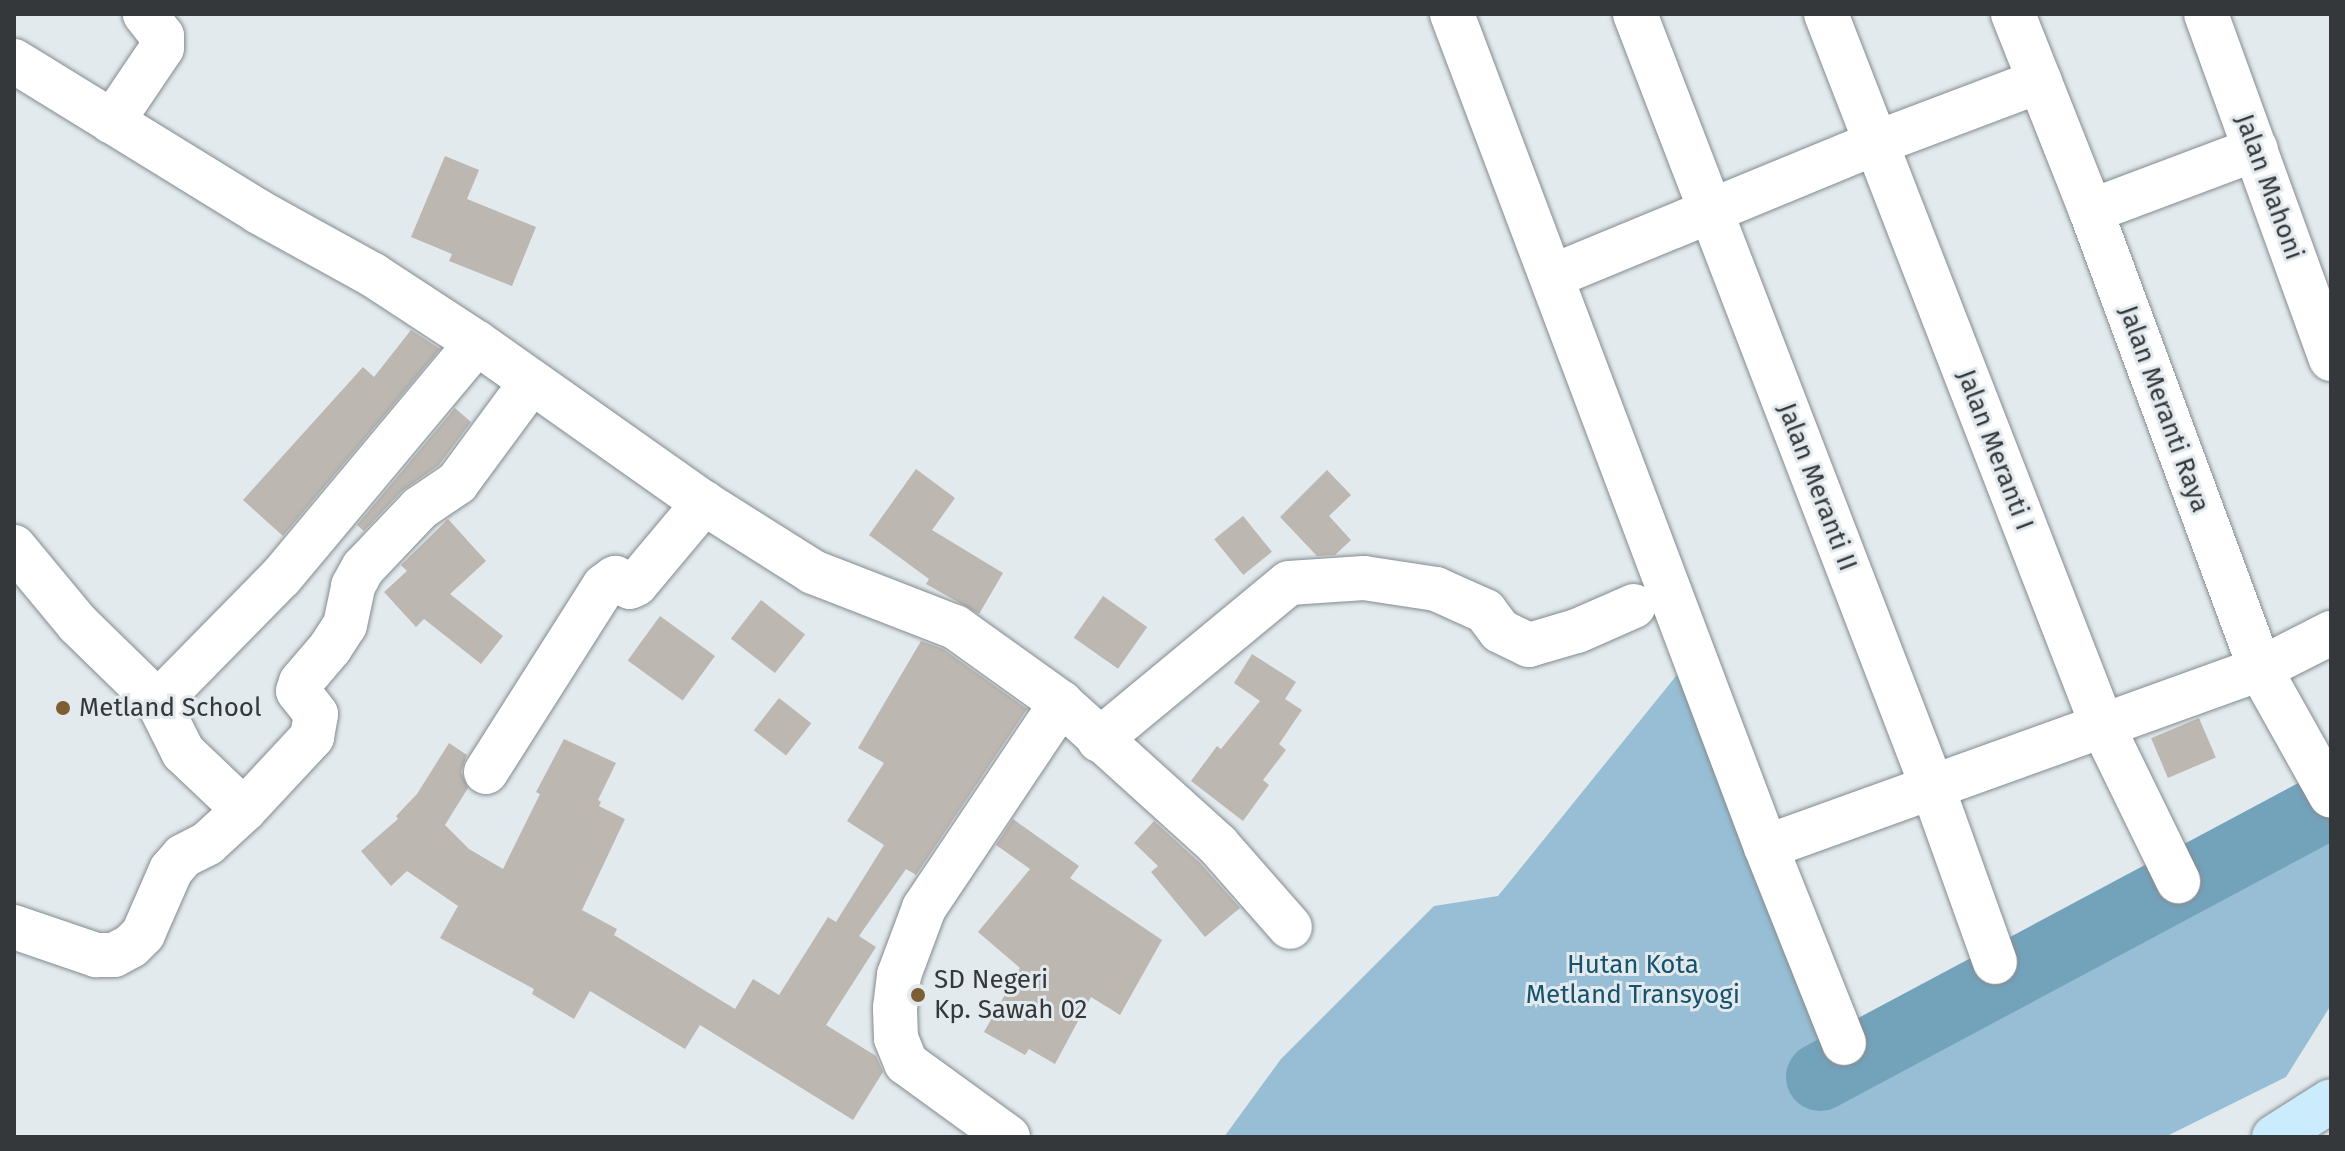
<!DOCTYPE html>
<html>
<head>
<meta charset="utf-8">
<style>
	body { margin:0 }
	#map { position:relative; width:2345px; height:1151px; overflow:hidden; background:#e2eaee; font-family:"Fira Sans",sans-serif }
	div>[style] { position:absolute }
	.green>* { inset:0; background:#97bed4 }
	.river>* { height:68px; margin:-34px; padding:0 34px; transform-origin:34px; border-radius:34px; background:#73a2bb }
	.building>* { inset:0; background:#bcb7b1; transform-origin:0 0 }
	.roads { filter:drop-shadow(0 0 2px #848b8f) drop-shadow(0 0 2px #848b8f) }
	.minor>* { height:44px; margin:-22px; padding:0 22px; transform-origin:22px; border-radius:22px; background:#fff }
	.primary>* { height:44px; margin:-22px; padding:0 22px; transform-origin:22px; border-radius:22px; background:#cbecfd }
	.dots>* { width:22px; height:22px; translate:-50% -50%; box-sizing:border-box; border:4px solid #e2eaee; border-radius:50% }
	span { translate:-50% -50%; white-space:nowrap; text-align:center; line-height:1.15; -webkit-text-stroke:6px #e2eaee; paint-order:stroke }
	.street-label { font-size:26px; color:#35383a }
	.poi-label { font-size:26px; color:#35383a }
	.left { translate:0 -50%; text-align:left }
	.park-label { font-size:26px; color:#17526d }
	.frame { position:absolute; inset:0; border:16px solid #35383a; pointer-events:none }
</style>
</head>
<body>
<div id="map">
	<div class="green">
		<div style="clip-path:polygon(1685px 665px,1845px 1098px,2331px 808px,2331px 1005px,2286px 1077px,2165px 1137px,1224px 1137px,1281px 1059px,1434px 906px,1498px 896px)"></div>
	</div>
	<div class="river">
		<div style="left:1820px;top:1077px;width:579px;rotate:-28.11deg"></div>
	</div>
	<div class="building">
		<div style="clip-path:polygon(445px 156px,479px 170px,467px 199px,536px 227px,512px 286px,449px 261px,452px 254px,411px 237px)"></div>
		<div style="clip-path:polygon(411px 330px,440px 349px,283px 536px,243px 500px,363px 367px,374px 377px)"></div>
		<div style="clip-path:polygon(455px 408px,471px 422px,439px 465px,402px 491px,364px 531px,357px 525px)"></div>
		<div style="clip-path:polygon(916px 469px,955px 498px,932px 530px,1003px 573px,979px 614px,926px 584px,929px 579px,869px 535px)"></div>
		<div style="clip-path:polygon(1327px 470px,1351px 495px,1329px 516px,1351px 540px,1335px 555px,1317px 556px,1280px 517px)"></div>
		<div style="left:1243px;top:516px;width:46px;height:37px;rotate:51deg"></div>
		<div style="clip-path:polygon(448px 519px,486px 561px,450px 594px,503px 636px,481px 664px,424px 619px,416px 627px,384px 592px,407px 571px,401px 565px)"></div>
		<div style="left:1103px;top:596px;width:54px;height:51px;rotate:35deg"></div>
		<div style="left:761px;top:600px;width:56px;height:49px;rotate:38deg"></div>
		<div style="left:660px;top:616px;width:68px;height:55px;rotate:36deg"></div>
		<div style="clip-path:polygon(921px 641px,943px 649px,1027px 709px,916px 875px,906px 869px,859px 936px,876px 947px,826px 1025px,876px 1056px,883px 1072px,853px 1120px,700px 1025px,685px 1049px,590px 991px,574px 1019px,532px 994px,534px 989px,440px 938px,458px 906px,407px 871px,391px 886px,361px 851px,398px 819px,396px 816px,417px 794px,449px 743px,467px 755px,461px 772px,468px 788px,445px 825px,469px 849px,503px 869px,540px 794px,536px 792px,564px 739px,616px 763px,598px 800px,601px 802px,599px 806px,625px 819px,582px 910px,617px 929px,614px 935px,735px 1009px,753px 979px,779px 995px,828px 917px,836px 922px,884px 845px,847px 821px,884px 763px,858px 748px)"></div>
		<div style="clip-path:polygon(1252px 654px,1296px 682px,1285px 699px,1302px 710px,1279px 744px,1286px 750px,1263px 780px,1269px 785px,1243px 821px,1191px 781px,1217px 746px,1221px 749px,1260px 701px,1234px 683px)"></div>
		<div style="left:779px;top:698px;width:41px;height:41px;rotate:38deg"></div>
		<div style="left:2199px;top:718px;width:43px;height:52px;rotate:67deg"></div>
		<div style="clip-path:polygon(1013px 819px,1079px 866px,1070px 878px,1162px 940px,1120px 1015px,1091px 997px,1055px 1064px,1029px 1049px,1025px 1055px,984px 1032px,1020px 968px,978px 932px,1030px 869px,996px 845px)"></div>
		<div style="clip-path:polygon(1154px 821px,1200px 863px,1240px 908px,1205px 937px,1151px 872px,1158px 866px,1134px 843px)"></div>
	</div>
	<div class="roads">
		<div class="minor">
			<div style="left:1452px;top:14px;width:890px;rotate:69.35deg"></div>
			<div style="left:1766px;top:847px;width:211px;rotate:68.3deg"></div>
			<div style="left:1635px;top:14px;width:827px;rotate:68.96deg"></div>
			<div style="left:1932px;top:786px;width:187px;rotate:70.3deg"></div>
			<div style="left:1826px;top:14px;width:763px;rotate:68.78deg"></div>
			<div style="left:2102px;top:725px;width:174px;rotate:64deg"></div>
			<div style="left:2013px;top:14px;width:212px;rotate:68.4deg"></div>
			<div style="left:2091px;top:211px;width:488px;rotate:69.7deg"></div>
			<div style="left:2260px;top:669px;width:145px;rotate:60.8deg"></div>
			<div style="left:2206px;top:14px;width:367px;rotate:70.1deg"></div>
			<div style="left:14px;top:61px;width:288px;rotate:31.6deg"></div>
			<div style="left:259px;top:212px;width:130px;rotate:28.9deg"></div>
			<div style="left:373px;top:275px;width:124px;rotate:33.2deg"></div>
			<div style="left:477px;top:343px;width:278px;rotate:35.2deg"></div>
			<div style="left:704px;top:503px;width:129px;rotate:32.3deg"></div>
			<div style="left:813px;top:572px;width:152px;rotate:21.2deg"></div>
			<div style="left:955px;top:627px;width:130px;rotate:35.6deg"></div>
			<div style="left:1061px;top:703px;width:212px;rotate:42.1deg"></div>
			<div style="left:1218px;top:845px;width:109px;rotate:48.7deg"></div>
			<div style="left:112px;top:122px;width:89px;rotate:-56deg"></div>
			<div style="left:162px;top:48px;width:12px;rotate:-90deg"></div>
			<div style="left:162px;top:36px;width:28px;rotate:-128deg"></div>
			<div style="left:2091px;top:211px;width:176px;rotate:-20.6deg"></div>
			<div style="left:1553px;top:276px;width:349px;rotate:-22.4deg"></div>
			<div style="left:1876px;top:143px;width:175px;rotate:-20.7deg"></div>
			<div style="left:14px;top:547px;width:100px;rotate:50.3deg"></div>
			<div style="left:78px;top:624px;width:112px;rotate:44.3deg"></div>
			<div style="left:158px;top:702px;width:56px;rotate:63.4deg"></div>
			<div style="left:183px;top:752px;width:84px;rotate:43.6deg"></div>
			<div style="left:158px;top:702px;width:175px;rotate:-45.5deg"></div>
			<div style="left:281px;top:577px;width:305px;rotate:-50.1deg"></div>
			<div style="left:1099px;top:740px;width:246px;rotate:-39.6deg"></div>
			<div style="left:1289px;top:583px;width:75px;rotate:-3.8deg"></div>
			<div style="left:1364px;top:578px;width:73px;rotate:8.7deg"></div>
			<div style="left:1436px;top:589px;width:54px;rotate:24.2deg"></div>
			<div style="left:1485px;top:611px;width:25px;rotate:53deg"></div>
			<div style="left:1500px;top:631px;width:32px;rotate:26deg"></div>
			<div style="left:1529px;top:645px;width:50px;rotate:-16.3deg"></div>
			<div style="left:1577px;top:631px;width:62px;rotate:-23.7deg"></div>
			<div style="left:486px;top:772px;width:220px;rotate:-57.6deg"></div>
			<div style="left:604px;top:586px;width:14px;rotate:-36deg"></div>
			<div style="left:615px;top:578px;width:17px;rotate:31deg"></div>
			<div style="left:630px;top:587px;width:7px;rotate:-27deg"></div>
			<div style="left:636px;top:584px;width:106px;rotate:-50deg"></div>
			<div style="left:1766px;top:847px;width:525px;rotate:-19.82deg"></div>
			<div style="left:2260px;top:669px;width:80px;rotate:-26.9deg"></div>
			<div style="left:14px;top:927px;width:87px;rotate:18.9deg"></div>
			<div style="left:96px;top:955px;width:18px"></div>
			<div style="left:114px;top:955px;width:19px;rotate:-28deg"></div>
			<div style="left:131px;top:946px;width:17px;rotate:-45deg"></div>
			<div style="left:143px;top:934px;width:70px;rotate:-66.4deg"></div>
			<div style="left:171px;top:870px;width:18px;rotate:-49deg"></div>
			<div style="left:183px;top:856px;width:28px;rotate:-27deg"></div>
			<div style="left:208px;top:843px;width:49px;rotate:-42.5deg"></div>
			<div style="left:244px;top:810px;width:100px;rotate:-47deg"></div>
			<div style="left:312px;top:737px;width:23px;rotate:-80deg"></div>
			<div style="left:316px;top:714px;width:29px;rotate:-128deg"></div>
			<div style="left:298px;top:691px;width:9px;rotate:-72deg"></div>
			<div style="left:301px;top:682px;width:45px;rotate:-49.5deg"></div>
			<div style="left:330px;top:648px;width:27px;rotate:-57deg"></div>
			<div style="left:345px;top:625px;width:40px;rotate:-78deg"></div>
			<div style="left:353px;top:586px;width:21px;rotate:-61deg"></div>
			<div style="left:363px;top:568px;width:83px;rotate:-46.5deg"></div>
			<div style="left:420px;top:508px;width:45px;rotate:-34deg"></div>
			<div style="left:457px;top:483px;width:123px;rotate:-53.6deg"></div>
			<div style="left:1008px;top:1137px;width:126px;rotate:-144deg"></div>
			<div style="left:906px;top:1063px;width:27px;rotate:-112deg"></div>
			<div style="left:896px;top:1038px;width:30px;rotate:-92deg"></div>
			<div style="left:895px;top:1008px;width:33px;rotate:-83deg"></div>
			<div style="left:899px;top:975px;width:72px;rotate:-69.5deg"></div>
			<div style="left:924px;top:908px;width:247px;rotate:-56.2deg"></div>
		</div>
		<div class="primary">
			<div style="left:2274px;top:1137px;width:67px;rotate:-32.3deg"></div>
		</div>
	</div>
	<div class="dots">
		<div style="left:63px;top:708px;background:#7d5e32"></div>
		<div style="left:918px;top:995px;background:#7d5e32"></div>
	</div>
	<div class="street-label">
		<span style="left:2269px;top:187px;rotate:70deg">Jalan Mahoni</span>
		<span style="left:2164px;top:409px;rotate:70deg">Jalan Meranti Raya</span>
		<span style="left:1995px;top:450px;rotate:69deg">Jalan Meranti I</span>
		<span style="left:1817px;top:487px;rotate:69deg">Jalan Meranti II</span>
	</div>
	<div class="poi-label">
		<span class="left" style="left:79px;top:708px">Metland School</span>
		<span class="left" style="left:934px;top:995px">SD Negeri<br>Kp. Sawah 02</span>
	</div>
	<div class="park-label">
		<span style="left:1633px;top:980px">Hutan Kota<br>Metland Transyogi</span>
	</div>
	<div class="frame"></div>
</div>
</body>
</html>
